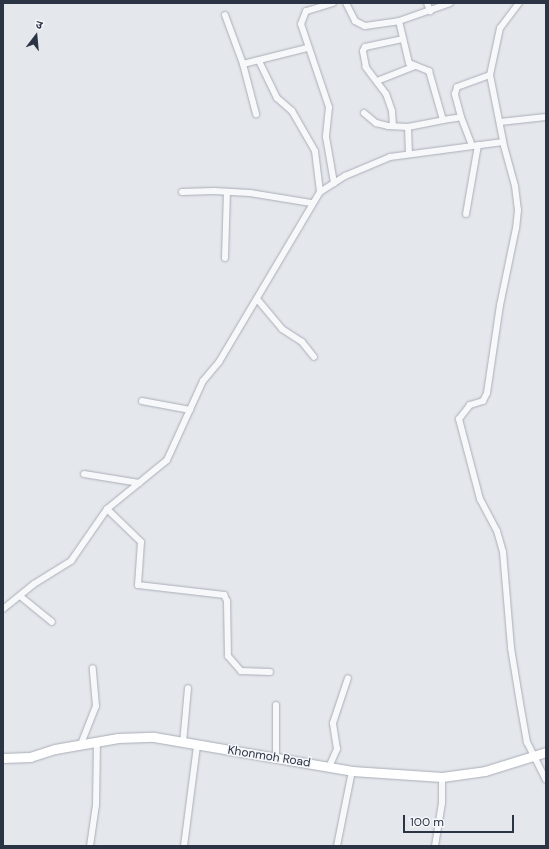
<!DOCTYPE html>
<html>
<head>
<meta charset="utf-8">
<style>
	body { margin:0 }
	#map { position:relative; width:549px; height:849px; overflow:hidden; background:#e4e7ec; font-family:"DM Sans","Noto Sans Devanagari",sans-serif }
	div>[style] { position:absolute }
	.roads { filter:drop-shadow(0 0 1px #a9aeb7) drop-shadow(0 0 1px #a9aeb7) }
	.street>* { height:6px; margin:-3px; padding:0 3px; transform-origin:3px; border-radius:3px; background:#f7f8fa }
	.secondary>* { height:9px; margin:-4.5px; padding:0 4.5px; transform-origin:4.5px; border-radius:4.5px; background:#fff }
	span { translate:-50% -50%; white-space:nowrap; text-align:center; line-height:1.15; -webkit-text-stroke:3px #f4f6f9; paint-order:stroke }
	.street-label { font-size:12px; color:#2b3445 }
	.frame { position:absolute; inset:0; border:4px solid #2b3445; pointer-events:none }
	.north { position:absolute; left:16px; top:16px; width:40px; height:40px; -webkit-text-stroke:3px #f4f6f9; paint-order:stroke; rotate:16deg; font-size:11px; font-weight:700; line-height:16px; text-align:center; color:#2b3445 }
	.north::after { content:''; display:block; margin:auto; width:14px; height:18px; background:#2b3445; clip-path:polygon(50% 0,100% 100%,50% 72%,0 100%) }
	.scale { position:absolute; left:403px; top:815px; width:111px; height:18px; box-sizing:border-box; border:2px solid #2b3445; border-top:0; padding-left:5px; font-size:12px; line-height:14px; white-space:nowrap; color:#2b3445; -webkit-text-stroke:3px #f4f6f9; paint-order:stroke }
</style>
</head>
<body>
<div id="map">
	<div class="roads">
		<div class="street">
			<div style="left:333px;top:3px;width:28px;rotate:163deg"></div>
			<div style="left:306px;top:11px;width:14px;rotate:111deg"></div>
			<div style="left:301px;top:24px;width:88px;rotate:71.4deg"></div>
			<div style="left:329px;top:107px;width:30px;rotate:96deg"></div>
			<div style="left:326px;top:137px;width:47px;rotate:80.1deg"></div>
			<div style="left:346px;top:3px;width:20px;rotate:63deg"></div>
			<div style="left:355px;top:21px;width:11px;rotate:27deg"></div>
			<div style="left:365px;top:26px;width:34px;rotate:-8deg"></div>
			<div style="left:399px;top:21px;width:54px;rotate:-19.4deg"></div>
			<div style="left:427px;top:3px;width:9px;rotate:69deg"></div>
			<div style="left:519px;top:3px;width:31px;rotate:127deg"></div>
			<div style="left:500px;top:28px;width:48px;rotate:102deg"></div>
			<div style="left:490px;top:75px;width:72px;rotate:78.8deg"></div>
			<div style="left:504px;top:146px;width:41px;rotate:74.6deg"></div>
			<div style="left:515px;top:186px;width:24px;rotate:83deg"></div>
			<div style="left:518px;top:210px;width:18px;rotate:96deg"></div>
			<div style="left:516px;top:228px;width:79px;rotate:101.7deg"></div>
			<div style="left:500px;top:305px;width:89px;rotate:98.4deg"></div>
			<div style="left:487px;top:393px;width:9px;rotate:117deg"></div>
			<div style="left:483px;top:401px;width:14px;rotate:163deg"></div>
			<div style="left:470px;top:405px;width:18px;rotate:128deg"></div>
			<div style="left:459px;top:419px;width:83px;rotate:75.3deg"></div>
			<div style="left:480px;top:499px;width:36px;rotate:62deg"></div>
			<div style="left:497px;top:531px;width:22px;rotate:74deg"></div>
			<div style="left:503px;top:552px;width:96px;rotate:85.2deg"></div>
			<div style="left:511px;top:648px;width:56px;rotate:80.7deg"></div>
			<div style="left:520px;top:703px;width:40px;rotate:80deg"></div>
			<div style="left:527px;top:742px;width:42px;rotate:63.4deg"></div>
			<div style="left:225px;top:15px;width:52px;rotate:69.8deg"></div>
			<div style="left:243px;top:64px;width:66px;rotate:-14deg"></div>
			<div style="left:399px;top:21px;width:43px;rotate:76.6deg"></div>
			<div style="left:409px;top:63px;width:22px;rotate:22deg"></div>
			<div style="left:429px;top:71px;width:51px;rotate:74.1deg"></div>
			<div style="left:443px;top:120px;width:18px;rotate:-9deg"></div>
			<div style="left:461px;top:117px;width:30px;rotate:69deg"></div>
			<div style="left:259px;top:61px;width:41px;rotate:64.1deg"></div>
			<div style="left:277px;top:98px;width:20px;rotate:41deg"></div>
			<div style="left:292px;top:111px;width:46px;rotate:60.1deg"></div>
			<div style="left:315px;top:151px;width:41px;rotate:83deg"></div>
			<div style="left:243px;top:64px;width:52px;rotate:75.4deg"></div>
			<div style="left:377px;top:81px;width:41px;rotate:-21.5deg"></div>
			<div style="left:364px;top:113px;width:16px;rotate:40deg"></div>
			<div style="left:376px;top:123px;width:12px;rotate:14deg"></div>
			<div style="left:388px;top:126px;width:20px;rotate:3deg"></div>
			<div style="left:408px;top:127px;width:36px;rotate:-11deg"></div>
			<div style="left:461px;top:117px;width:24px;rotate:-105deg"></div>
			<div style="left:455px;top:94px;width:7px;rotate:-74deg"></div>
			<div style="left:457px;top:87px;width:35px;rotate:-20deg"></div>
			<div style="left:500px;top:122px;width:46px;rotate:-6.2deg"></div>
			<div style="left:393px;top:126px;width:15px;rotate:-94deg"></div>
			<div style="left:392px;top:111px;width:18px;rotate:-109deg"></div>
			<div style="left:386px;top:94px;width:34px;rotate:-127deg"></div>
			<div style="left:366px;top:67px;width:16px;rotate:-101deg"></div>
			<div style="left:363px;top:51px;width:4px;rotate:-63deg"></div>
			<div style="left:365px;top:47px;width:38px;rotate:-12deg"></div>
			<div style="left:408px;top:127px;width:27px;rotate:88deg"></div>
			<div style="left:182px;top:192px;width:32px;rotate:-2deg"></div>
			<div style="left:214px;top:191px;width:36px;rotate:3deg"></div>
			<div style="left:250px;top:193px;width:62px;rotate:9.3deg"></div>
			<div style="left:466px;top:214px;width:70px;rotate:-80.1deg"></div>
			<div style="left:225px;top:258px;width:66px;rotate:-88.3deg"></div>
			<div style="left:257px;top:299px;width:39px;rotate:50deg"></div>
			<div style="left:282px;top:329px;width:24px;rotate:33deg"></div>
			<div style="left:302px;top:342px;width:19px;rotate:51deg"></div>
			<div style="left:142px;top:401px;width:49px;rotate:10.6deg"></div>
			<div style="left:84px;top:474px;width:56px;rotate:9.3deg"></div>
			<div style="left:107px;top:509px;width:47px;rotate:44.1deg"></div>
			<div style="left:141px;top:542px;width:43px;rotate:94deg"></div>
			<div style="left:138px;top:585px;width:87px;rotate:6.6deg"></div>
			<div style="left:224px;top:595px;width:7px;rotate:63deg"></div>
			<div style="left:227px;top:601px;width:55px;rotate:89deg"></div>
			<div style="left:228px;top:656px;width:20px;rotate:49deg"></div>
			<div style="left:241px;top:671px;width:29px;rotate:2deg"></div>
			<div style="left:20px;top:596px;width:41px;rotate:39.1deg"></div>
			<div style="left:3px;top:609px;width:40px;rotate:-39deg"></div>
			<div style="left:34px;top:584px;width:44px;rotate:-31.9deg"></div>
			<div style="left:71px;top:561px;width:63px;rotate:-55.3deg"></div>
			<div style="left:107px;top:509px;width:77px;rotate:-39.2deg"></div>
			<div style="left:167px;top:460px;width:87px;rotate:-65.5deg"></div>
			<div style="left:203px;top:381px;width:25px;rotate:-50deg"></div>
			<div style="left:219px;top:362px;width:198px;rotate:-59.3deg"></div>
			<div style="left:320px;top:192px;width:30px;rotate:-33deg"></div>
			<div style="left:345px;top:176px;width:49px;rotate:-22.9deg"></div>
			<div style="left:390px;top:157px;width:114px;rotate:-7.6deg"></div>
			<div style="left:276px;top:705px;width:53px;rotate:90deg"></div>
			<div style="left:183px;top:743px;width:55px;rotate:-84.8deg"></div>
			<div style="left:81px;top:744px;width:41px;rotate:-68.5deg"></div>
			<div style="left:96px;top:706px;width:38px;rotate:-95deg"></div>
			<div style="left:329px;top:767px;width:20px;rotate:-66deg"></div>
			<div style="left:337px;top:749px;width:26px;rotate:-99deg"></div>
			<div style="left:333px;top:723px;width:47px;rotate:-71.6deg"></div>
			<div style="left:90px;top:846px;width:41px;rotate:-81.7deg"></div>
			<div style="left:96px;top:805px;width:63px;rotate:-89.1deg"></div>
			<div style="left:184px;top:846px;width:101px;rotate:-82.6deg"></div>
			<div style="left:337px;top:846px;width:76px;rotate:-78.7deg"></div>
			<div style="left:435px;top:846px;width:44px;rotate:-80.8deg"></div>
			<div style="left:442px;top:803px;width:26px;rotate:-90deg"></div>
		</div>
		<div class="secondary">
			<div style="left:3px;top:758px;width:27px;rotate:-2deg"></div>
			<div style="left:30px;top:757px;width:26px;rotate:-18deg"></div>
			<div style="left:55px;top:749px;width:64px;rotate:-9.9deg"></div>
			<div style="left:118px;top:738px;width:36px;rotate:-2deg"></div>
			<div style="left:154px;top:737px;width:201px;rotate:9.7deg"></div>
			<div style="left:352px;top:771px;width:90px;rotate:3.8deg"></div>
			<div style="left:442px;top:777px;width:43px;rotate:-7.9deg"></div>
			<div style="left:485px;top:771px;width:64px;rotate:-17.3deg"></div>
		</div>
	</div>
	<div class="street-label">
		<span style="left:269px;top:757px;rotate:9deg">Khonmoh Road</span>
	</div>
	<div class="frame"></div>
	<div class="north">उ</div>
	<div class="scale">100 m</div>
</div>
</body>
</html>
